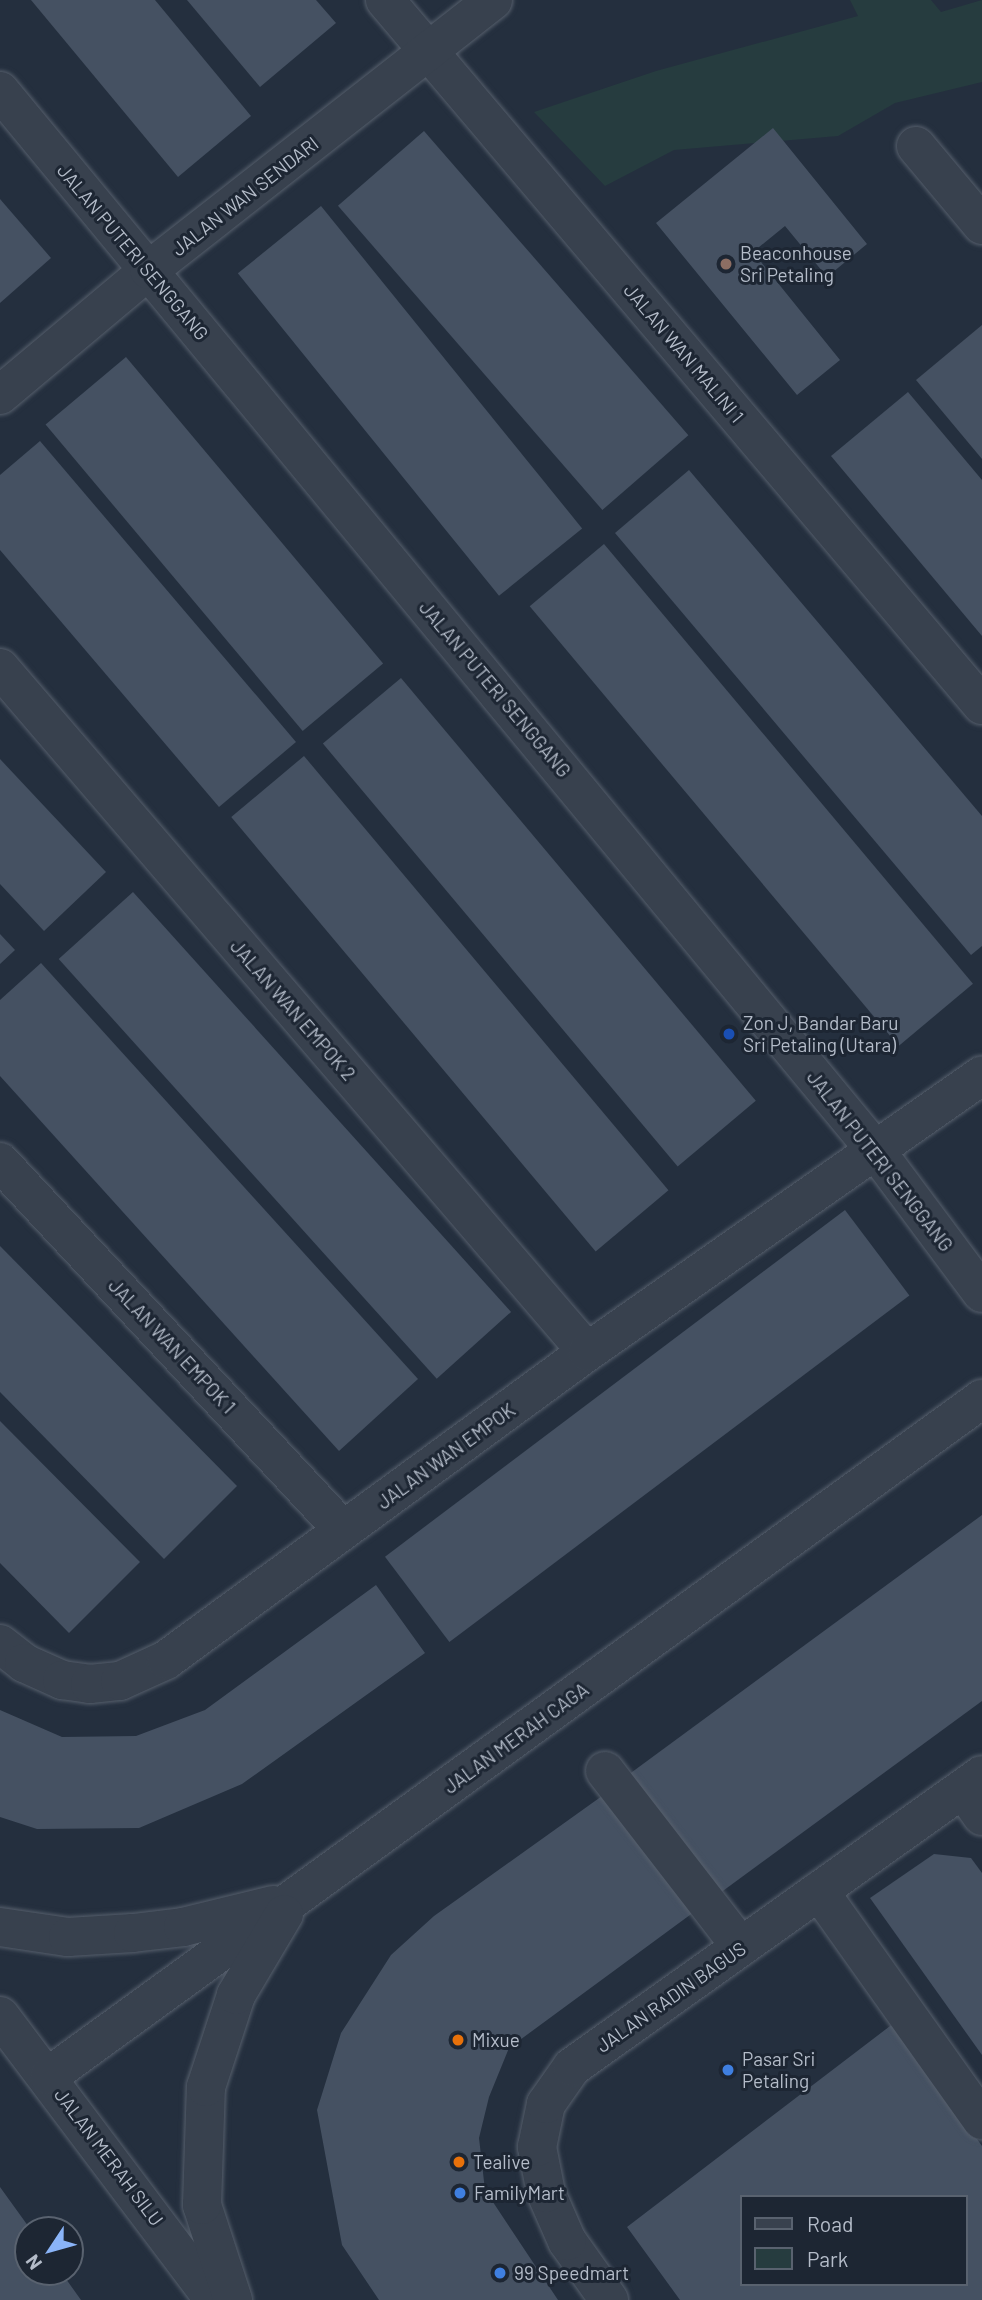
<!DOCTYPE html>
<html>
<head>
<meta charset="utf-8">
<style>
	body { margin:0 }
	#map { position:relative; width:982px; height:2300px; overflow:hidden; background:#242f3e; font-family:Barlow,sans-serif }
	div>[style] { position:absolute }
	.green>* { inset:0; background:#263c3f }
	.building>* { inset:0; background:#455162; transform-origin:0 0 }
	.roads { filter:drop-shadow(0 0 2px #565f6c) drop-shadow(0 0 2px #565f6c) }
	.minor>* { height:38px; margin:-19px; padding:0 19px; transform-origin:19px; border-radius:19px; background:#38414e }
	.dots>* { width:19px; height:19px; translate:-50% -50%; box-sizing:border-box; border:4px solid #1d2633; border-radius:50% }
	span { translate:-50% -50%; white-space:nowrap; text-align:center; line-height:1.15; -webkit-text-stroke:6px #1d2633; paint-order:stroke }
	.street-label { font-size:19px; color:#b4bcc9 }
	.poi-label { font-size:19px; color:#b4bcc9 }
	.left { translate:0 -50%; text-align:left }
	.legend { position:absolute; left:740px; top:2195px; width:228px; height:91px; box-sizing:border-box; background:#1d2633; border:2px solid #59626f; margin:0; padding:9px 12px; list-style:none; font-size:21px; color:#b4bcc9 }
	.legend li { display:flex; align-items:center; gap:14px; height:35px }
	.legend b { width:35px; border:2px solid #59626f }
	.north { position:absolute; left:14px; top:2216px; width:70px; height:70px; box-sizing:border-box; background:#1d2633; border:2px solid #59626f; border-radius:50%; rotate:234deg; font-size:19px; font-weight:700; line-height:28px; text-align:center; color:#b4bcc9 }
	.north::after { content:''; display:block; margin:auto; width:24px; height:32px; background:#8ab4f8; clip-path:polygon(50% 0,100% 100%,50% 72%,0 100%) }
</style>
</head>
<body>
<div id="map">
	<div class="green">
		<div style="clip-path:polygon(850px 0,931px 0,941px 12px,982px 0,982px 82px,895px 103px,838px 136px,674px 150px,605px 186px,534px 112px,656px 71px,858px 16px)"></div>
	</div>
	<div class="building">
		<div style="clip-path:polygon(31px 0,155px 0,251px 116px,178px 177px)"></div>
		<div style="clip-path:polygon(187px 0,316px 0,336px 23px,260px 87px)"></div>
		<div style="clip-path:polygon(773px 128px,867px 244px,827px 277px,785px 226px,753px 252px,840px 360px,797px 395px,656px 223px)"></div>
		<div style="left:424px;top:131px;width:403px;height:114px;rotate:49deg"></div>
		<div style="clip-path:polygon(0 199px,51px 258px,0 303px)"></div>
		<div style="left:321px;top:206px;width:415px;height:107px;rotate:51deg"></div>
		<div style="clip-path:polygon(982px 325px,982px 459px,916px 380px)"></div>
		<div style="left:126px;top:357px;width:400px;height:105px;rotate:50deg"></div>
		<div style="clip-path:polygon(908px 392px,982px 480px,982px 636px,831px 456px)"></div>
		<div style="clip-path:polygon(40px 441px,296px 742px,219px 807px,0 550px,0 475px)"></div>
		<div style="clip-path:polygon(689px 470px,982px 816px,982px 946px,971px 955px,615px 533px)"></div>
		<div style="left:604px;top:544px;width:574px;height:97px;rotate:50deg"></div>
		<div style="left:401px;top:678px;width:552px;height:102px;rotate:50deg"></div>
		<div style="left:304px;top:756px;width:567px;height:95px;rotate:50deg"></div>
		<div style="clip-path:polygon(0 759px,106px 872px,44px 931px,0 884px)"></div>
		<div style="left:133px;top:892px;width:565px;height:100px;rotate:48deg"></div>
		<div style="clip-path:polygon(0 934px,15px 950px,0 964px)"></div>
		<div style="clip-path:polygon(41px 963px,418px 1379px,339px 1451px,0 1076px,0 1000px)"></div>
		<div style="left:845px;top:1210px;width:107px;height:576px;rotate:53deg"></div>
		<div style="clip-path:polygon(0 1246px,237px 1486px,164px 1559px,0 1392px)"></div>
		<div style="clip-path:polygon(0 1421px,140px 1562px,69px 1633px,0 1563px)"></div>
		<div style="clip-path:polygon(982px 1515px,982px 1701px,716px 1896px,628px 1775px)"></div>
		<div style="clip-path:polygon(376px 1585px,425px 1653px,242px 1784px,139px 1828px,37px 1829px,0 1817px,0 1710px,62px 1737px,136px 1736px,205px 1710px)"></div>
		<div style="clip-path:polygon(609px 1791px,694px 1912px,509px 2048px,489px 2097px,479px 2138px,485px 2190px,558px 2300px,379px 2300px,342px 2245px,317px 2110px,341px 2033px,391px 1955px,434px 1916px)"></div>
		<div style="clip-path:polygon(934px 1854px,971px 1858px,982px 1873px,982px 2055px,870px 1898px)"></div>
		<div style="clip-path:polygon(evenodd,894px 2023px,982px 2146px,982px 2300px,680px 2300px,627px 2227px,894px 2023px,742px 2197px,966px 2197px,966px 2284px,742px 2284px,742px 2197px)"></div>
		<div style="clip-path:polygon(0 2187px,31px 2230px,28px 2272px,61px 2272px,81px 2300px,0 2300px)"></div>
	</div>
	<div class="roads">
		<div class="minor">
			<div style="left:385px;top:0;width:924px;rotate:49.74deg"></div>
			<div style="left:0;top:91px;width:1375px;rotate:50.43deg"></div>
			<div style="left:876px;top:1151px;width:177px;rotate:53.3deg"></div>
			<div style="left:916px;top:146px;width:103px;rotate:50.1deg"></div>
			<div style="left:0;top:395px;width:194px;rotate:-40deg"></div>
			<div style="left:149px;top:270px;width:437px;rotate:-38.1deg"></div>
			<div style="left:0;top:668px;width:901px;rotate:49.36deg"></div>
			<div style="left:0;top:1162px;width:503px;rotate:47.01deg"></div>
			<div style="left:0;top:1644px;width:31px;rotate:38deg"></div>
			<div style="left:24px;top:1663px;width:42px;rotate:24.1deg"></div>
			<div style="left:62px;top:1680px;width:28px;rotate:8deg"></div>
			<div style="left:90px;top:1684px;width:30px;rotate:-6deg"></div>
			<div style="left:120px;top:1681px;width:51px;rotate:-24.5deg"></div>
			<div style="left:166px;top:1660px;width:522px;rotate:-36.19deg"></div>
			<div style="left:587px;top:1352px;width:482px;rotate:-35deg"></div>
			<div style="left:605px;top:1771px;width:222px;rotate:52.3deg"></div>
			<div style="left:963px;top:1789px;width:33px;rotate:55deg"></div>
			<div style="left:819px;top:1891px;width:281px;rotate:54.6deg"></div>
			<div style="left:0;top:1927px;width:69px;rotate:8.4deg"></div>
			<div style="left:68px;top:1937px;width:65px;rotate:-3.5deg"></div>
			<div style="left:133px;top:1933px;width:50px;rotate:-6.8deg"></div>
			<div style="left:183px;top:1927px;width:93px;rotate:-13.7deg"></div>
			<div style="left:0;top:2016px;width:356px;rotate:53deg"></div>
			<div style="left:49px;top:2076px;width:1153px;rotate:-35.97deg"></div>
			<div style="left:233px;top:2300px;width:100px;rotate:-108.1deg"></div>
			<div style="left:202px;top:2205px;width:118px;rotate:-88.1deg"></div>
			<div style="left:206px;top:2087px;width:97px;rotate:-71.9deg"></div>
			<div style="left:236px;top:1995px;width:94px;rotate:-59.3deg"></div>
			<div style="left:609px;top:2300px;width:72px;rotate:-125.4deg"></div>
			<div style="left:567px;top:2241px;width:52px;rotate:-113.6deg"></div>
			<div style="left:546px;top:2193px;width:47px;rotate:-101.1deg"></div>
			<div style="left:537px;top:2147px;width:44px;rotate:-78.2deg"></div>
			<div style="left:546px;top:2104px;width:45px;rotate:-54.9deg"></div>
			<div style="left:572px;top:2067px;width:503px;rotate:-35.46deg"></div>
		</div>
	</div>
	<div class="dots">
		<div style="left:726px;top:264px;background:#8d6e63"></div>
		<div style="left:729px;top:1034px;background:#1a4fb4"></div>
		<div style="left:458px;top:2040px;background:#e8710a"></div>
		<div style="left:728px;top:2070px;background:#3f7fe0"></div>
		<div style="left:459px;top:2162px;background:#e8710a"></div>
		<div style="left:460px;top:2193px;background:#3f7fe0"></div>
		<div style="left:500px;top:2273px;background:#3f7fe0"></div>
	</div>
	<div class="street-label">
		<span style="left:245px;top:196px;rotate:-38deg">JALAN WAN SENDARI</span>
		<span style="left:133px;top:252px;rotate:50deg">JALAN PUTERI SENGGANG</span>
		<span style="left:684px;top:353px;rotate:50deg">JALAN WAN MALINI 1</span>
		<span style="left:495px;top:689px;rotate:50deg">JALAN PUTERI SENGGANG</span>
		<span style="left:293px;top:1010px;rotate:49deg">JALAN WAN EMPOK 2</span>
		<span style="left:880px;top:1161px;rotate:52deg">JALAN PUTERI SENGGANG</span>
		<span style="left:172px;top:1346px;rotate:47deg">JALAN WAN EMPOK 1</span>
		<span style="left:446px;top:1456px;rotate:-36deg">JALAN WAN EMPOK</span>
		<span style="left:516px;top:1738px;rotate:-36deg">JALAN MERAH CAGA</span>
		<span style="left:671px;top:1997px;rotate:-35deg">JALAN RADIN BAGUS</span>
		<span style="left:109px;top:2157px;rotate:53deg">JALAN MERAH SILU</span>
	</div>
	<div class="poi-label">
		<span class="left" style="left:740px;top:264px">Beaconhouse<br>Sri Petaling</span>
		<span class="left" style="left:743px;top:1034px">Zon J, Bandar Baru<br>Sri Petaling (Utara)</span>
		<span class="left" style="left:472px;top:2040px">Mixue</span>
		<span class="left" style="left:742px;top:2070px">Pasar Sri<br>Petaling</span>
		<span class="left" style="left:473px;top:2162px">Tealive</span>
		<span class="left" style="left:474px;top:2193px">FamilyMart</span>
		<span class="left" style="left:514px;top:2273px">99 Speedmart</span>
	</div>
	<ul class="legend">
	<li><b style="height:9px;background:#38414e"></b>Road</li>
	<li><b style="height:19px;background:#263c3f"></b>Park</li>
	</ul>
	<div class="north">N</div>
</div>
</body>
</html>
